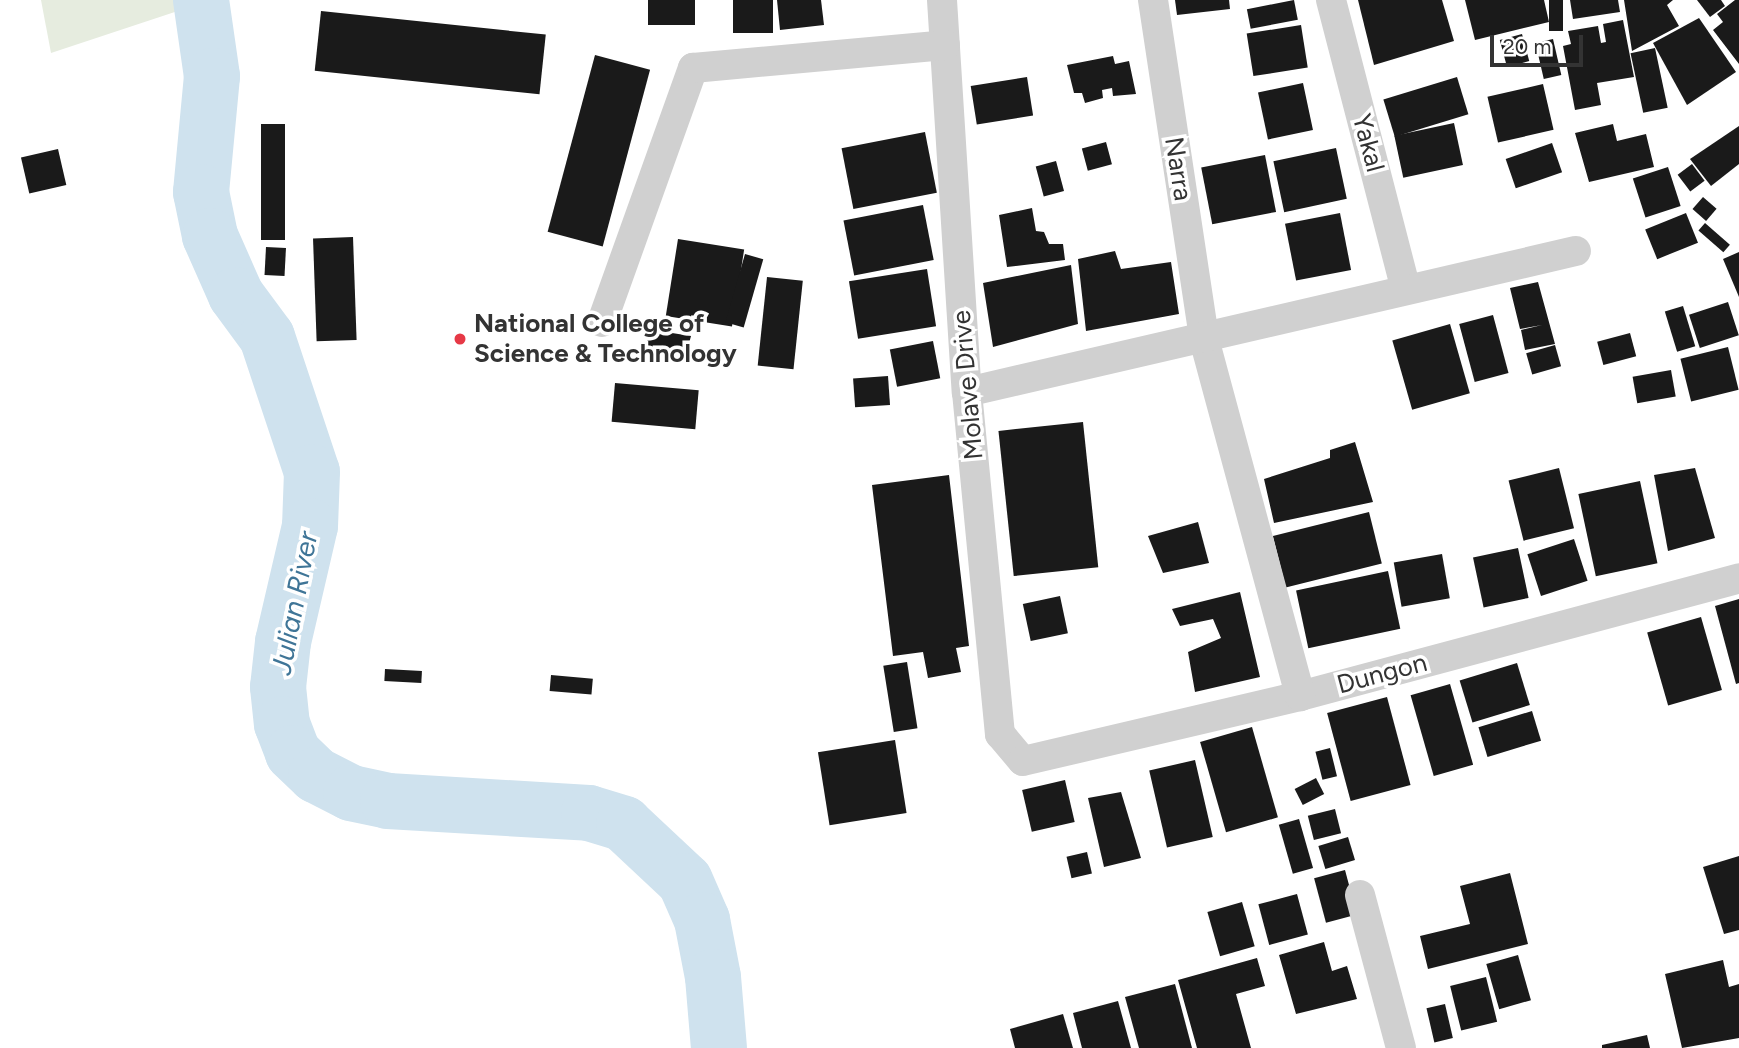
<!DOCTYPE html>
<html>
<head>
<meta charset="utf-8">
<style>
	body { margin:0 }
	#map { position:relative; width:1739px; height:1048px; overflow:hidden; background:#fff; font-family:Figtree,sans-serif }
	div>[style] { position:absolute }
	.green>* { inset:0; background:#e6ecdf }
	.river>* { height:56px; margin:-28px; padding:0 28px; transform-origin:28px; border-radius:28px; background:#cfe2ee }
	.building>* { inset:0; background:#1a1a1a; transform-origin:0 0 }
	.minor>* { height:30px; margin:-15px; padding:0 15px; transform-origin:15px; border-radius:15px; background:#d0d0d0 }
	.dots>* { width:19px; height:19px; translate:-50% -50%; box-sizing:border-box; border:4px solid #fff; border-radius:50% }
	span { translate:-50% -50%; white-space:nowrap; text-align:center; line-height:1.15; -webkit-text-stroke:7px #fff; paint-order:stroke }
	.street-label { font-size:26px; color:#333 }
	.poi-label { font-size:26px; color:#333; font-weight:700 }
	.left { translate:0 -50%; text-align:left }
	.water-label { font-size:28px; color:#3f7597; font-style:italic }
	.scale { position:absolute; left:1490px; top:35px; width:93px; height:32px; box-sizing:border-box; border:4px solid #333; border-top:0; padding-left:9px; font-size:21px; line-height:24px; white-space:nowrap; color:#333; -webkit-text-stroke:5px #fff; paint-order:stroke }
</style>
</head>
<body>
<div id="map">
	<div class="green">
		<div style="clip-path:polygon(41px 0,211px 0,51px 53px)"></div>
	</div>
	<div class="river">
		<div style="left:201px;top:0;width:77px;rotate:81.8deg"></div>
		<div style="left:212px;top:76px;width:117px;rotate:95.4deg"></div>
		<div style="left:201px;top:192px;width:45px;rotate:78.4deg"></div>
		<div style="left:210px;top:236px;width:64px;rotate:66.2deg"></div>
		<div style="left:236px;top:295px;width:52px;rotate:53.6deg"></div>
		<div style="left:267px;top:337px;width:142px;rotate:71.6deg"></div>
		<div style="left:312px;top:472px;width:54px;rotate:92.1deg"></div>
		<div style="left:310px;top:526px;width:119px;rotate:103.1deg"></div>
		<div style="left:283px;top:642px;width:45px;rotate:96.3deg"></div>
		<div style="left:278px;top:687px;width:37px;rotate:84deg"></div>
		<div style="left:282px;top:724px;width:31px;rotate:69deg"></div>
		<div style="left:293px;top:753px;width:32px;rotate:44deg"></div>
		<div style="left:316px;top:775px;width:39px;rotate:27deg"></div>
		<div style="left:351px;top:793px;width:38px;rotate:12deg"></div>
		<div style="left:388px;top:801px;width:201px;rotate:3.4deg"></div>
		<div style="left:589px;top:813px;width:37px;rotate:17deg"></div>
		<div style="left:624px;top:824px;width:83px;rotate:43.1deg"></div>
		<div style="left:685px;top:881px;width:43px;rotate:66.4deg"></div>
		<div style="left:702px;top:920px;width:58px;rotate:79.1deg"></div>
		<div style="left:713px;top:977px;width:71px;rotate:85.2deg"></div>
	</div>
	<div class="building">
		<div style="left:648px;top:0;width:47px;height:25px"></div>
		<div style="left:733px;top:0;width:40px;height:33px"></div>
		<div style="clip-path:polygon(777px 0,821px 0,824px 25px,780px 30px)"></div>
		<div style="clip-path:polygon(1175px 0,1229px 0,1230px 9px,1177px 15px)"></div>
		<div style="left:1294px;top:0;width:20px;height:48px;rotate:79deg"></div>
		<div style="clip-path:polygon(1358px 0,1442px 0,1454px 41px,1374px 65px)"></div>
		<div style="clip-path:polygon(1465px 0,1544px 0,1549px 22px,1475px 40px)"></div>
		<div style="left:1549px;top:0;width:14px;height:31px"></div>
		<div style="clip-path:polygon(1570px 0,1618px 0,1620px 12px,1573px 19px)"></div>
		<div style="clip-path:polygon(1624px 0,1673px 0,1667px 5px,1679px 26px,1632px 51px)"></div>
		<div style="clip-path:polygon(1697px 0,1721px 0,1725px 6px,1710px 17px)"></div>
		<div style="clip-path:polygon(1735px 0,1739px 0,1739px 64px,1713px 30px,1723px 22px,1717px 14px)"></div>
		<div style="left:321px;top:11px;width:226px;height:60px;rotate:6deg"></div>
		<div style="clip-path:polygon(1699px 18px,1736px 72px,1687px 105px,1653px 43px)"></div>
		<div style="clip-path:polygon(1623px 20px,1634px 77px,1597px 83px,1601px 105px,1575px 110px,1563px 46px,1571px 44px,1568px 31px,1598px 26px,1601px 43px,1606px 42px,1603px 24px)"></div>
		<div style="left:1301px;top:25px;width:43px;height:55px;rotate:81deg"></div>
		<div style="left:1522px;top:34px;width:28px;height:23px;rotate:75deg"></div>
		<div style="left:1553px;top:39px;width:37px;height:18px;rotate:77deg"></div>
		<div style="left:1655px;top:48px;width:61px;height:25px;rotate:78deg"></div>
		<div style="left:595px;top:55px;width:57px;height:183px;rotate:15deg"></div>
		<div style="clip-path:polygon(1113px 56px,1115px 64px,1129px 61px,1136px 94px,1113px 96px,1112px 88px,1102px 90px,1103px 98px,1085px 103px,1082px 93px,1074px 93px,1067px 65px)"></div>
		<div style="left:1027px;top:77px;width:39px;height:57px;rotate:81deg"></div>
		<div style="left:1457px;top:77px;width:39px;height:77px;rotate:73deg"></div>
		<div style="left:1303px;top:83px;width:48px;height:46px;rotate:78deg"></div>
		<div style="left:1543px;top:84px;width:47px;height:57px;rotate:77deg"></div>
		<div style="left:1454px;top:123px;width:43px;height:61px;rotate:78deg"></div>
		<div style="left:261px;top:124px;width:24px;height:116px"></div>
		<div style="clip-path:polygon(1613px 124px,1617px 141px,1646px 134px,1654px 167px,1589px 182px,1575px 133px)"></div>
		<div style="clip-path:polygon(1739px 126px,1739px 164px,1711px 186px,1690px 159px)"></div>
		<div style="left:925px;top:132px;width:62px;height:85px;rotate:79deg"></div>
		<div style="left:1106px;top:142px;width:23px;height:25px;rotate:75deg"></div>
		<div style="left:1552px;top:143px;width:31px;height:49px;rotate:71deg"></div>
		<div style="left:1336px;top:148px;width:52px;height:64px;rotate:78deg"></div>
		<div style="left:58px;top:149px;width:37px;height:38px;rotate:77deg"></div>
		<div style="left:1265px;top:155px;width:58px;height:65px;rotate:79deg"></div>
		<div style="left:1056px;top:161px;width:31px;height:21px;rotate:75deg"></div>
		<div style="left:1692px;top:164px;width:21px;height:18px;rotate:53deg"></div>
		<div style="left:1668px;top:167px;width:41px;height:37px;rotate:72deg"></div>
		<div style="left:1703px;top:197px;width:18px;height:16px;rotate:41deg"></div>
		<div style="left:923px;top:205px;width:56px;height:81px;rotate:79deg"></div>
		<div style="clip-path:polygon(1032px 208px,1036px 231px,1044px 232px,1049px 244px,1063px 244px,1065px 260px,1007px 267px,999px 215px)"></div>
		<div style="left:1340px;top:213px;width:58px;height:56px;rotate:79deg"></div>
		<div style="left:1686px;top:213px;width:32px;height:44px;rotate:68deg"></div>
		<div style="left:1705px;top:223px;width:33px;height:10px;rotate:41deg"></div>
		<div style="left:353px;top:237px;width:103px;height:40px;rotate:88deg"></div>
		<div style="left:678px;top:239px;width:67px;height:78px;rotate:9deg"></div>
		<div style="left:266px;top:247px;width:20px;height:28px;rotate:3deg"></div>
		<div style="clip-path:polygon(1115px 251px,1121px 269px,1171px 262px,1179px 314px,1086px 331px,1078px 259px)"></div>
		<div style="clip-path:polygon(1739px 252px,1739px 297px,1723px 259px)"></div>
		<div style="left:745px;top:254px;width:19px;height:71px;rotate:16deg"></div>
		<div style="clip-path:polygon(1071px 265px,1078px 324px,993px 347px,983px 283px)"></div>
		<div style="left:927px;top:269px;width:58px;height:79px;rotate:81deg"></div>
		<div style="left:767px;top:277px;width:36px;height:89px;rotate:6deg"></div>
		<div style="clip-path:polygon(1538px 282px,1555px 344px,1525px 350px,1521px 330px,1542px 325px,1520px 329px,1510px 288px)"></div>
		<div style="left:1728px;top:302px;width:35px;height:41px;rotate:72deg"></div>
		<div style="left:1683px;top:306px;width:42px;height:19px;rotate:73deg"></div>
		<div style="left:1493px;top:315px;width:60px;height:35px;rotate:75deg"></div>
		<div style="left:1450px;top:324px;width:72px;height:60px;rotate:74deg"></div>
		<div style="clip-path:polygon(653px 330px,691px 336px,685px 358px,642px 350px)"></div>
		<div style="left:1630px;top:333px;width:24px;height:34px;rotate:75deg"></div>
		<div style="left:933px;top:341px;width:38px;height:44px;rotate:79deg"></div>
		<div style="left:1555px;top:345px;width:22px;height:30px;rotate:74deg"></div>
		<div style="left:1728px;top:347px;width:44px;height:49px;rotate:76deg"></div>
		<div style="left:1671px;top:370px;width:27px;height:39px;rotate:80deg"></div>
		<div style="left:888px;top:376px;width:29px;height:35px;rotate:86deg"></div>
		<div style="left:615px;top:383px;width:84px;height:39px;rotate:5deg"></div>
		<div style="left:1083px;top:422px;width:146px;height:85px;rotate:84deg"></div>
		<div style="clip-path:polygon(1355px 442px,1373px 502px,1274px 523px,1264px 479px,1330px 458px,1330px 450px)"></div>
		<div style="left:1559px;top:468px;width:62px;height:52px;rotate:76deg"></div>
		<div style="clip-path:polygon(1695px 468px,1715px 538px,1668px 551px,1654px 475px)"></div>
		<div style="clip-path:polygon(949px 475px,969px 646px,956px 648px,961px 672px,928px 678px,923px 652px,893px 656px,872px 485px)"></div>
		<div style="left:1640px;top:481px;width:84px;height:63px;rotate:78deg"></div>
		<div style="left:1369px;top:512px;width:53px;height:99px;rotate:76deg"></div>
		<div style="clip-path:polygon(1198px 522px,1209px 563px,1163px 573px,1148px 536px)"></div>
		<div style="left:1574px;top:539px;width:44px;height:49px;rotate:72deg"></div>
		<div style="left:1518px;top:548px;width:51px;height:46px;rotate:78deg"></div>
		<div style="left:1442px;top:554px;width:45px;height:49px;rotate:80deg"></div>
		<div style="left:1388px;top:571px;width:59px;height:94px;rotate:78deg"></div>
		<div style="clip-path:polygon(1240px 592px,1260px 677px,1195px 692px,1188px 652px,1221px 638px,1213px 619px,1180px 626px,1172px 609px)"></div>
		<div style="left:1060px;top:596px;width:38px;height:38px;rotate:78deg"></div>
		<div style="clip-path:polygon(1739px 599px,1739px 683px,1736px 684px,1715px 606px)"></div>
		<div style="left:1701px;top:617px;width:76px;height:56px;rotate:74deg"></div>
		<div style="left:907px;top:662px;width:67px;height:24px;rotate:81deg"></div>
		<div style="left:1517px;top:663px;width:44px;height:60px;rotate:73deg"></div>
		<div style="left:385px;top:669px;width:37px;height:12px;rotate:3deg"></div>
		<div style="left:551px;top:675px;width:42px;height:16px;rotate:5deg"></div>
		<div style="left:1450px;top:684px;width:84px;height:41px;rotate:74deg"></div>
		<div style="left:1387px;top:697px;width:91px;height:62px;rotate:75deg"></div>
		<div style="left:1532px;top:711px;width:31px;height:56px;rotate:73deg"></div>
		<div style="left:1252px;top:727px;width:94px;height:54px;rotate:74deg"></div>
		<div style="left:895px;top:740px;width:74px;height:78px;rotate:81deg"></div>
		<div style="left:1330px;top:748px;width:29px;height:15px;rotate:76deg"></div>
		<div style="left:1195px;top:760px;width:79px;height:47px;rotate:77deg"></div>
		<div style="left:1316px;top:778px;width:18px;height:24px;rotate:63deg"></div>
		<div style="left:1065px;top:780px;width:43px;height:44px;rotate:77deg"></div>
		<div style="clip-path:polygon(1121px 792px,1141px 858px,1104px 867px,1088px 798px)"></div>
		<div style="left:1335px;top:809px;width:25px;height:28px;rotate:76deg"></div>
		<div style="left:1299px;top:819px;width:51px;height:21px;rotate:74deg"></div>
		<div style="left:1348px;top:837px;width:24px;height:31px;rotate:73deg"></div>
		<div style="left:1087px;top:852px;width:22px;height:21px;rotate:77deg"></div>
		<div style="clip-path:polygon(1739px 856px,1739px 930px,1724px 934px,1703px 867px)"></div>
		<div style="left:1345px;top:870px;width:46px;height:32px;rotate:75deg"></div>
		<div style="clip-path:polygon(1510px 873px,1528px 944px,1428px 969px,1420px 936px,1470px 924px,1460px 886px)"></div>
		<div style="left:1297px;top:894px;width:42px;height:40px;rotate:75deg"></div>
		<div style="left:1242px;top:902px;width:46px;height:36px;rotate:74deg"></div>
		<div style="clip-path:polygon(1324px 942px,1332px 971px,1347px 966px,1357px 999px,1296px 1014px,1279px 955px)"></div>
		<div style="left:1518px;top:955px;width:47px;height:33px;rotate:74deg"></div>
		<div style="clip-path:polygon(1257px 958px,1265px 986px,1236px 994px,1251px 1048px,1197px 1048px,1178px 980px)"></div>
		<div style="clip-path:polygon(1723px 960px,1729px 987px,1739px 984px,1739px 1038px,1682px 1048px,1665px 974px)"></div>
		<div style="left:1486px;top:977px;width:46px;height:37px;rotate:76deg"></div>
		<div style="clip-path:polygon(1175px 984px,1192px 1048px,1139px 1048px,1125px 997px)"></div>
		<div style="clip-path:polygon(1118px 1001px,1131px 1048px,1082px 1048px,1073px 1013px)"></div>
		<div style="left:1445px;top:1004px;width:35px;height:19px;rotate:77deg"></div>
		<div style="clip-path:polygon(1063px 1014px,1073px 1048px,1015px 1048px,1010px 1029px)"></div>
		<div style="clip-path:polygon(1647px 1035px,1650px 1048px,1602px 1048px,1602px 1045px)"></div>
	</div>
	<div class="minor">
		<div style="left:942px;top:0;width:393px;rotate:86.4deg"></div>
		<div style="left:967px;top:392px;width:344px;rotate:84.5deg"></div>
		<div style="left:1000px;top:734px;width:35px;rotate:50deg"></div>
		<div style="left:1023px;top:761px;width:285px;rotate:-13.2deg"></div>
		<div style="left:1300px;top:696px;width:455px;rotate:-15deg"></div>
		<div style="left:1153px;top:0;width:343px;rotate:81.4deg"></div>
		<div style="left:1204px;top:339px;width:370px;rotate:74.9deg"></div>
		<div style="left:1331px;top:0;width:296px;rotate:75.5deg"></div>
		<div style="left:602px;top:322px;width:270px;rotate:-70.3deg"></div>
		<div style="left:693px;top:68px;width:253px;rotate:-5.2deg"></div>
		<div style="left:967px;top:392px;width:625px;rotate:-13.04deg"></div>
		<div style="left:1360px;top:895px;width:158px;rotate:75deg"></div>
	</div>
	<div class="dots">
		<div style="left:460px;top:339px;background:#e63946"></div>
	</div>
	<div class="street-label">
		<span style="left:1368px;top:143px;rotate:75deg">Yakal</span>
		<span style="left:1178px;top:169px;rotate:81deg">Narra</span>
		<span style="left:968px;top:385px;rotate:-95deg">Molave Drive</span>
		<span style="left:1382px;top:674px;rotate:-15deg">Dungon</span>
	</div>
	<div class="poi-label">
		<span class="left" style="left:474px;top:339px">National College of<br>Science &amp; Technology</span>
	</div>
	<div class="water-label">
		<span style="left:294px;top:603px;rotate:-79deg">Julian River</span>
	</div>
	<div class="scale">20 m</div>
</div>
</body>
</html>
